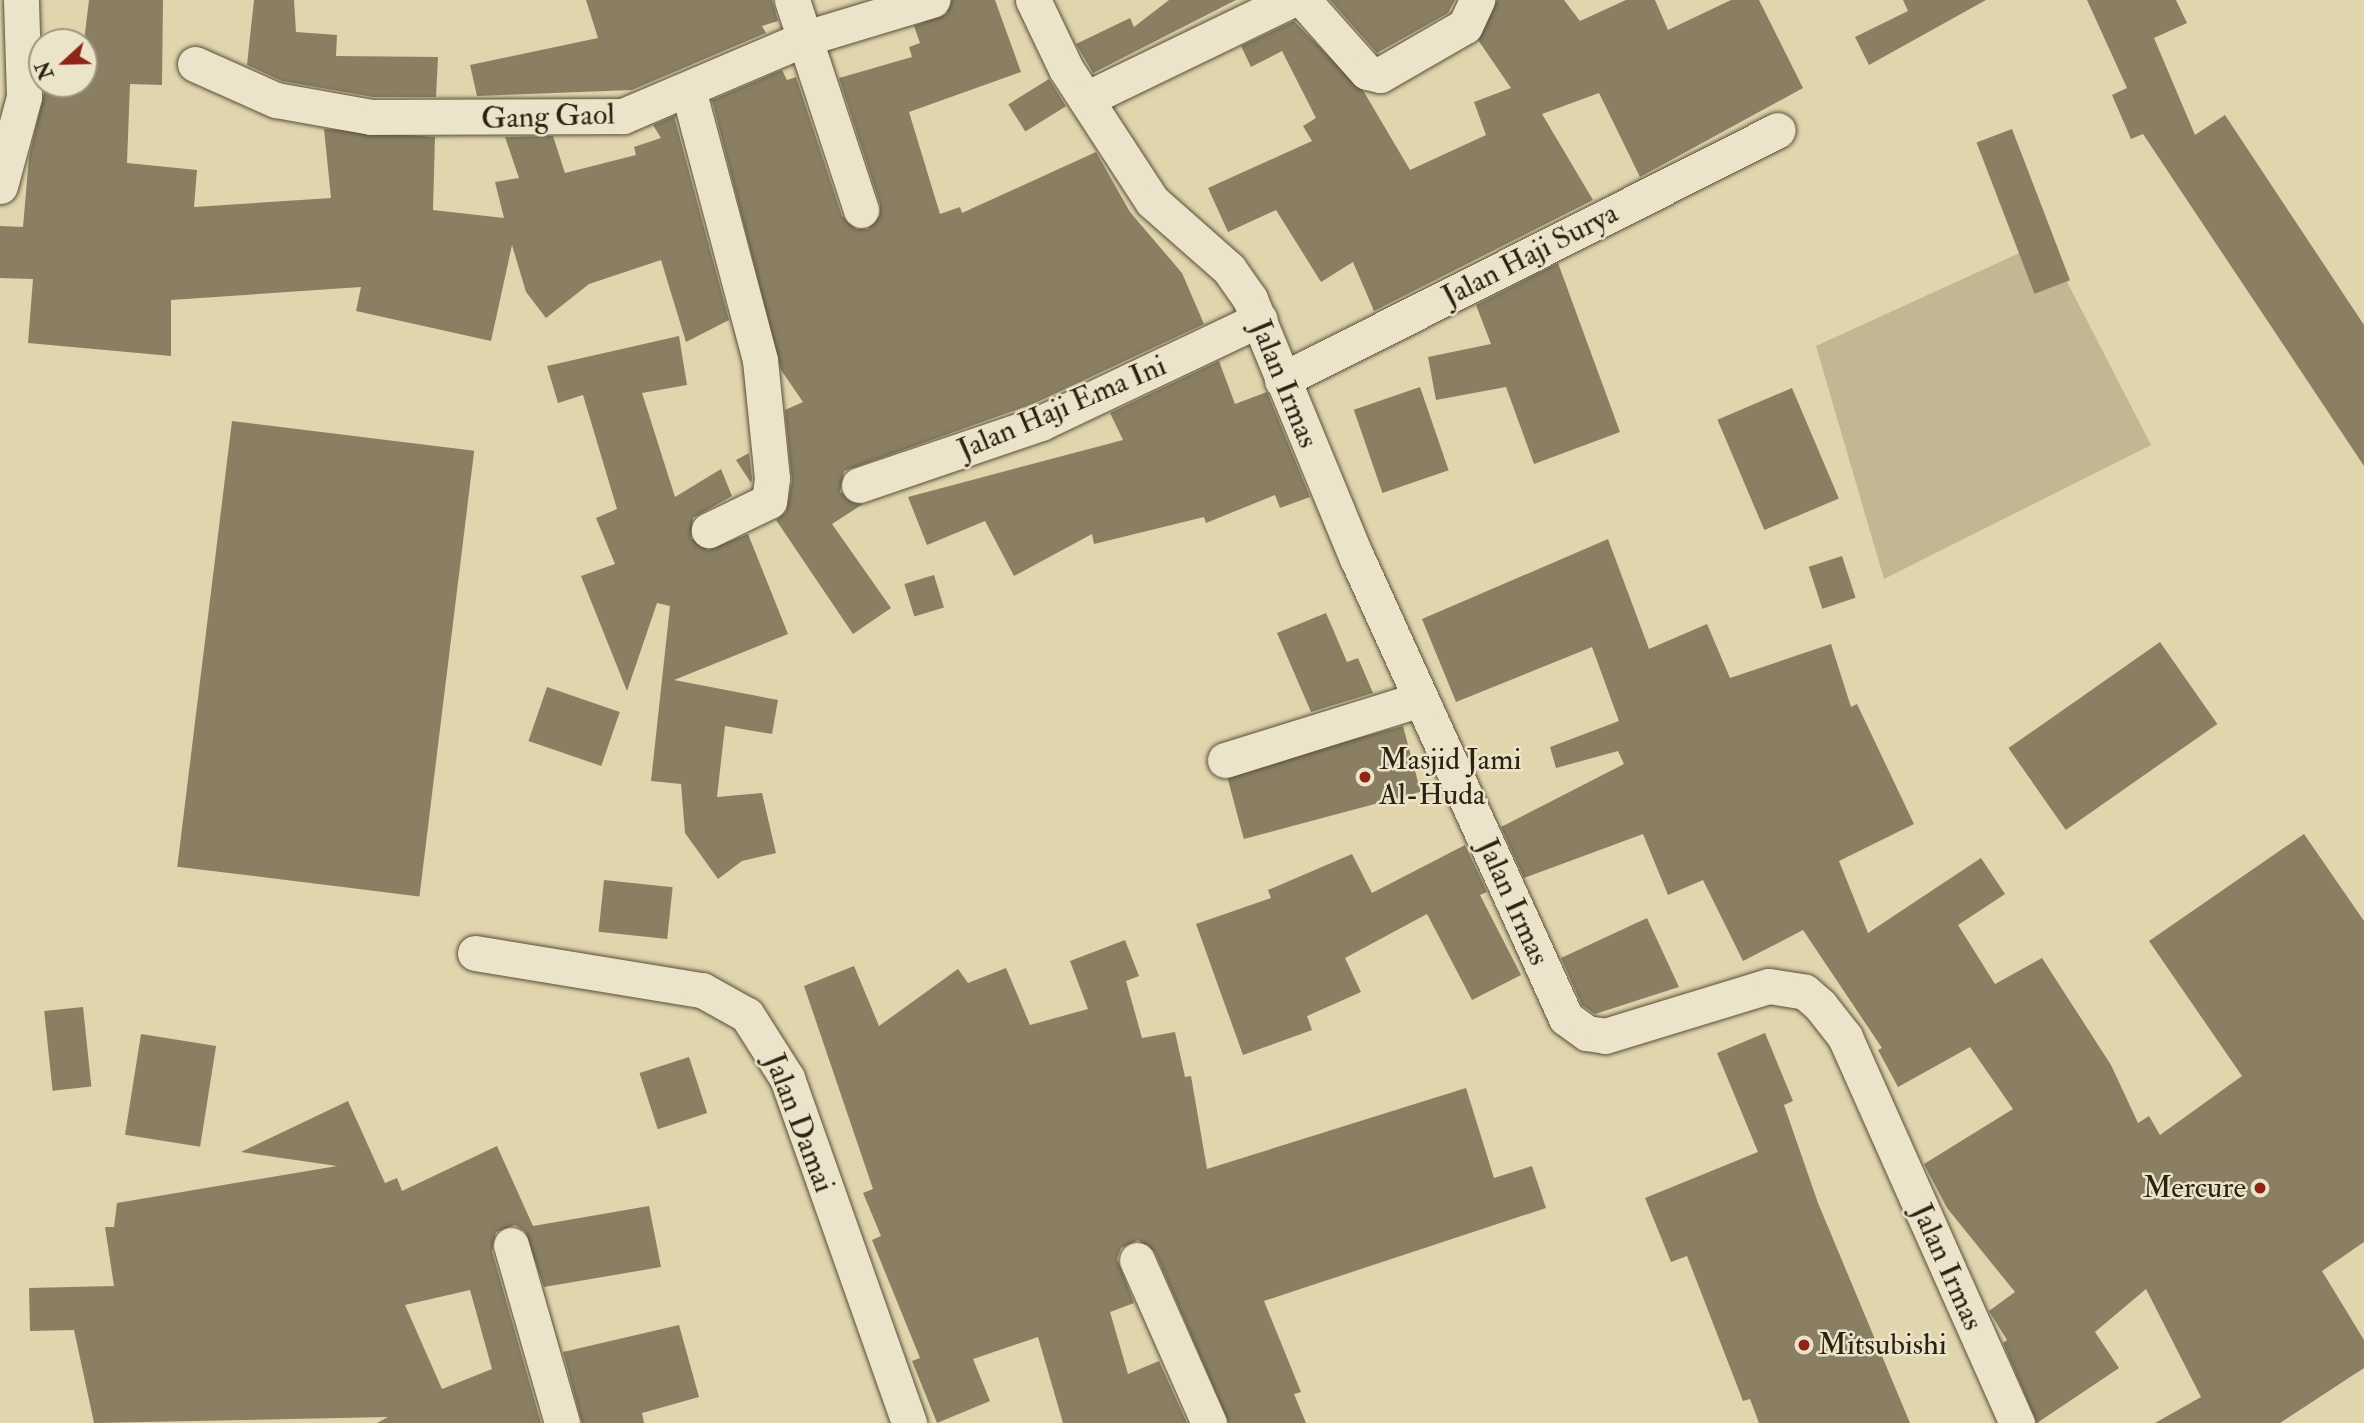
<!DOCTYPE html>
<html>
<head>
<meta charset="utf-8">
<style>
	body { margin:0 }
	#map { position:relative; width:2364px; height:1423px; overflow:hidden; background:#e0d5ad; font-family:"IM FELL Double Pica",serif }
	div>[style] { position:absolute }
	.green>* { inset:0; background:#c2b693 }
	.building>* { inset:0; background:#8a7f63; transform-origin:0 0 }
	.roads { filter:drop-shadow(0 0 2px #5a4e39) drop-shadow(0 0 2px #5a4e39) }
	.street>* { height:35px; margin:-17.5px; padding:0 17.5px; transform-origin:17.5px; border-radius:17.5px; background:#ebe4ca }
	.dots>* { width:19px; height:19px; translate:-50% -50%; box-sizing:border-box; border:4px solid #ebe4ca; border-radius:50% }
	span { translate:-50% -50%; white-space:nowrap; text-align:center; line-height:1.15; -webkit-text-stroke:5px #ebe4ca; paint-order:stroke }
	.street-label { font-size:30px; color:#2d2112 }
	.poi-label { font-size:30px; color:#2d2112 }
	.left { translate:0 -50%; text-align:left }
	.right { translate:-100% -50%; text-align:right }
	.north { position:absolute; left:28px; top:28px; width:70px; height:70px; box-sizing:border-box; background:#ebe4ca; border:2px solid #9f9680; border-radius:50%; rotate:248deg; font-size:19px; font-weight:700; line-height:28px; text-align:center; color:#2d2112 }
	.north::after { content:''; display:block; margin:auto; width:24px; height:32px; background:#8f2418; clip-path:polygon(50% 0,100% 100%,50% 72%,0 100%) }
</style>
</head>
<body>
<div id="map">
	<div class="green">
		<div style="clip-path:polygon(2046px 241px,2151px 445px,1884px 579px,1816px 346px)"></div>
	</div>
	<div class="building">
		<div style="clip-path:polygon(89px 0,163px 0,162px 85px,130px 84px,127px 163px,197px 170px,194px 207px,331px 198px,324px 129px,435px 137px,433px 210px,504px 218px,495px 182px,519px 178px,505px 137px,553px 136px,565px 173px,636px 155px,634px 147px,661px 138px,653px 125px,674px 116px,729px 320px,686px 342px,661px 260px,589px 284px,546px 318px,526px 292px,512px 245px,491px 341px,356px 311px,361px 287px,171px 300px,171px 356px,28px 343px,33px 279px,0 278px,0 226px,23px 227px,29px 157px,46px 84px,84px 84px,84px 42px,47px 39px,84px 41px)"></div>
		<div style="clip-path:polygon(254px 0,294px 0,296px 32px,337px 35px,336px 56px,438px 57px,436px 97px,373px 97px,282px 81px,247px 65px)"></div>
		<div style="clip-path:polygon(586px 0,772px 0,778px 21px,762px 26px,766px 33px,632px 90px,477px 96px,470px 65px,598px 38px)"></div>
		<div style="clip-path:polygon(952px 0,995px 0,1021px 72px,909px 112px,940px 214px,960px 207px,962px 213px,1096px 152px,1130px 212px,1182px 273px,1204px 324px,1033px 404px,844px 471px,840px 492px,863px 504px,832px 524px,891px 608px,853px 634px,776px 520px,786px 512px,792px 481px,785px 410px,803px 402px,781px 370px,712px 100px,782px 70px,787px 80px,796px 77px,842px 216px,856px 229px,868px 229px,880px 215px,880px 204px,839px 78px,912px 57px,909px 47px,920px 43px,914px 26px,946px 14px)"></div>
		<div style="clip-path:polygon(1169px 0,1236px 0,1093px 73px,1076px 44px,1130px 18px,1134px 27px)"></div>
		<div style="clip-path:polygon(1330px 0,1455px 0,1448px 13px,1377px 53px)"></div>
		<div style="clip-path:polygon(1497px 0,1564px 0,1580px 21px,1626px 0,1655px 0,1668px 30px,1731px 0,1759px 0,1803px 88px,1640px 177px,1599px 93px,1542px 114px,1593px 200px,1374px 311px,1353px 262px,1321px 282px,1276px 210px,1228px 232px,1208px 188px,1312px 141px,1303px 126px,1316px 118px,1282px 51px,1251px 67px,1241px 46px,1294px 21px,1364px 92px,1410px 170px,1486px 135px,1474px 102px,1511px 88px,1478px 40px)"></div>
		<div style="clip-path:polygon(1903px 0,1986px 0,1869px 65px,1855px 37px,1908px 11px)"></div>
		<div style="clip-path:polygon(2087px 0,2176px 0,2187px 23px,2154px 38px,2195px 135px,2225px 115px,2364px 325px,2364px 466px,2143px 134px,2131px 139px,2112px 95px,2127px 88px)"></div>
		<div style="left:1049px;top:79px;width:32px;height:48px;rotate:58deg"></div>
		<div style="left:2012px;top:129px;width:162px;height:38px;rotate:69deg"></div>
		<div style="clip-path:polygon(1558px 263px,1620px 432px,1534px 464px,1506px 387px,1436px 400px,1428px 357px,1491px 344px,1476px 305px)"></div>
		<div style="clip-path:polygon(679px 336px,687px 385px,642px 393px,675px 497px,721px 469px,732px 496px,693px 518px,691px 538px,708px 550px,748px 534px,788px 634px,674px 680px,778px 700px,772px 734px,725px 726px,717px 797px,762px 793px,776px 853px,742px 861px,718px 879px,685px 833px,681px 784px,651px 781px,670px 606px,657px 603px,627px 691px,581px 576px,615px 564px,596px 518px,617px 509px,583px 395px,558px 403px,547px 366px)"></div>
		<div style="clip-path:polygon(1219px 361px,1235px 404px,1267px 392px,1310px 497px,1280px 508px,1275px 495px,1206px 523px,1204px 517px,1094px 544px,1092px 534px,1014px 576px,985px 521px,927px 545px,908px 497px,1123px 440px,1110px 413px)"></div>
		<div style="left:1420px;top:387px;width:88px;height:70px;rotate:71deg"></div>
		<div style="left:1792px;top:388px;width:120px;height:81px;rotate:67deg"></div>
		<div style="left:232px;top:421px;width:244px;height:449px;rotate:7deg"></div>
		<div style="clip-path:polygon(749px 453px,752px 478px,751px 483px,736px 460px)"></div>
		<div style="clip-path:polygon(1608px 539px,1649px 649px,1707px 624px,1730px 678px,1831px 644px,1851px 707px,1857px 704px,1914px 824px,1839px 861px,1868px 933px,1981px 858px,2005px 894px,1958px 925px,1995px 984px,2042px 958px,2111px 1065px,2138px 1123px,2149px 1116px,2160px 1135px,2242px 1076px,2149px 941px,2304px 834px,2364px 921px,2364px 1242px,2322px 1271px,2364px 1340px,2364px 1368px,2280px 1423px,2155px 1423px,2201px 1397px,2146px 1289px,2095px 1332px,2119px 1368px,2037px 1423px,2003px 1343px,2007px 1340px,1989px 1311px,2015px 1292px,1947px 1208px,1924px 1164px,2013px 1109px,1970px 1047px,1898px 1087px,1878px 1050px,1882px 1048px,1803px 930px,1743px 961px,1703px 880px,1668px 895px,1643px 834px,1524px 878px,1501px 827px,1624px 764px,1618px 751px,1556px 768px,1550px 747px,1619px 721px,1592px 647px,1456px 702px,1422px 619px)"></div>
		<div style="left:1842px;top:556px;width:44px;height:35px;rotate:72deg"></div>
		<div style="left:934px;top:575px;width:34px;height:31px;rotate:73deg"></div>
		<div style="clip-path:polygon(1326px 613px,1347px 662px,1358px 658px,1373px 693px,1311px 712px,1277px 633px)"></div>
		<div style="left:2160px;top:642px;width:100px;height:185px;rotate:55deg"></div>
		<div style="left:547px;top:687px;width:77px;height:57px;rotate:19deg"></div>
		<div style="left:1403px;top:726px;width:68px;height:183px;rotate:75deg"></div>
		<div style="clip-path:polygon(1465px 845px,1487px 892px,1480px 895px,1521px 975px,1472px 1000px,1427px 914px,1345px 958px,1361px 992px,1307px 1016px,1312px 1030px,1243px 1055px,1196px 924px,1271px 898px,1268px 890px,1352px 854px,1372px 893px)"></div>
		<div style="left:604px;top:880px;width:69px;height:52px;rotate:6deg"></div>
		<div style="clip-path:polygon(1647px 918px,1679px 987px,1595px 1014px,1582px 1005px,1561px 958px)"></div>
		<div style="clip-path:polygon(1125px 940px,1139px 976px,1126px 981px,1142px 1038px,1175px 1032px,1185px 1077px,1191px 1076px,1207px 1169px,1466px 1088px,1494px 1178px,1532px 1166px,1546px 1208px,1264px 1301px,1301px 1392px,1294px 1394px,1306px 1423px,1229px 1423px,1155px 1252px,1138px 1240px,1121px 1248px,1117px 1259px,1134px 1303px,1110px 1312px,1128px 1374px,1159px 1361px,1187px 1423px,1063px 1423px,1038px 1337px,973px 1359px,990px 1401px,937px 1423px,912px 1361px,920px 1358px,872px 1240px,881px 1236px,863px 1193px,873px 1189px,804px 986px,854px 966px,879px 1026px,958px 969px,968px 983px,1006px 968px,1030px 1025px,1088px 1009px,1070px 961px)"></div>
		<div style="left:83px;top:1007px;width:80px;height:39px;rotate:84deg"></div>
		<div style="clip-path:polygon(1765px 1033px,1793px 1101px,1784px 1105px,1818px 1203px,1910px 1423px,1759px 1423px,1750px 1399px,1743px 1401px,1687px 1256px,1671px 1262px,1645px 1198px,1758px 1152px,1717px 1053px)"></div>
		<div style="left:141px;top:1034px;width:76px;height:102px;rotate:9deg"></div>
		<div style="left:689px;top:1057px;width:59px;height:52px;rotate:72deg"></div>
		<div style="clip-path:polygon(evenodd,348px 1101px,385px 1183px,397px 1178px,402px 1191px,497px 1146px,533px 1226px,649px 1206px,661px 1267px,544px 1287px,525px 1231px,515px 1225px,496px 1232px,492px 1251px,541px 1423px,377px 1423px,388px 1417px,94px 1423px,74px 1330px,30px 1331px,29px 1288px,114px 1286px,105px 1227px,114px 1227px,117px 1203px,337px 1166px,241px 1152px,348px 1101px,470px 1290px,492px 1369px,442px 1389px,405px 1305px,470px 1290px)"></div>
		<div style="clip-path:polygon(679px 1325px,699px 1397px,642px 1413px,644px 1423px,582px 1423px,563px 1352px)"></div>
	</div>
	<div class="roads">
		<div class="street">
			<div style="left:792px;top:0;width:221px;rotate:71.8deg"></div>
			<div style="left:1033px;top:0;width:76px;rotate:64.4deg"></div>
			<div style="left:1066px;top:69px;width:158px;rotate:56.9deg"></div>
			<div style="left:1152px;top:201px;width:103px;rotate:41.4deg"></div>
			<div style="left:1229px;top:269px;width:37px;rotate:55deg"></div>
			<div style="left:1250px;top:299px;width:280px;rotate:67.6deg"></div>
			<div style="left:1357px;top:558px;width:505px;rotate:65.57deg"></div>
			<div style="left:1566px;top:1018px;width:26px;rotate:36deg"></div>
			<div style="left:1587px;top:1033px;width:18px;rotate:9deg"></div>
			<div style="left:1605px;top:1036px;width:171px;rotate:-17deg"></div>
			<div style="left:1769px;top:986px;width:36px;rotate:9deg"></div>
			<div style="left:1805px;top:992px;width:20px;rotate:41deg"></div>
			<div style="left:1820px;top:1005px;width:41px;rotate:52deg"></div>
			<div style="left:1845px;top:1037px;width:423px;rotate:66deg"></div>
			<div style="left:1303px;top:0;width:96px;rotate:48.4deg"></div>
			<div style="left:1367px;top:72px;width:13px;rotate:13deg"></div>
			<div style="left:1380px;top:75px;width:98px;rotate:-30deg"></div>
			<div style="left:1465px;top:26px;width:29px;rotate:-65deg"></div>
			<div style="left:195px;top:64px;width:89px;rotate:24deg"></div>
			<div style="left:276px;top:100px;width:97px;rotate:10.1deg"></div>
			<div style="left:371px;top:117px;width:252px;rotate:-0.2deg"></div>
			<div style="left:623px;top:116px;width:199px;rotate:-23.1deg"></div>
			<div style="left:806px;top:38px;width:132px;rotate:-16.8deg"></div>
			<div style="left:689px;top:93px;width:276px;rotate:75.1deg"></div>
			<div style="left:760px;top:360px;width:119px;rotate:84.2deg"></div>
			<div style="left:772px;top:478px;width:23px;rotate:97deg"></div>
			<div style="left:769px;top:501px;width:67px;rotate:154.2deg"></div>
			<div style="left:1086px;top:99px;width:228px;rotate:-25.8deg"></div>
			<div style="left:0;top:186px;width:92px;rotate:-74.9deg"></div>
			<div style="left:24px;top:97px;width:97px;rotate:-91.8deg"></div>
			<div style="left:1282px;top:380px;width:555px;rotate:-26.75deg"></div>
			<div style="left:859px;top:485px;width:192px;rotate:-18.8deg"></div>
			<div style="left:1041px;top:423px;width:242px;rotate:-25.4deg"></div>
			<div style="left:1225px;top:760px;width:205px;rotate:-17.3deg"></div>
			<div style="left:475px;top:953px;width:230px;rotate:9.3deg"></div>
			<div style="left:702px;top:990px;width:51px;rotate:29.1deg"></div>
			<div style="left:747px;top:1015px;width:75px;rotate:57.6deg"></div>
			<div style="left:787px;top:1078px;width:366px;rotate:70.5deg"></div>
			<div style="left:511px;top:1245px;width:185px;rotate:74deg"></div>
			<div style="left:1137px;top:1260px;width:178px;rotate:66.2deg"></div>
		</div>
	</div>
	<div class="dots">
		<div style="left:1365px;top:777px;background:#8f2418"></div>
		<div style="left:2260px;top:1188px;background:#8f2418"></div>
		<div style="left:1804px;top:1345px;background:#8f2418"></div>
	</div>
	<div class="street-label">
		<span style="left:548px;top:117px;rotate:-2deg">Gang Gaol</span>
		<span style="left:1530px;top:255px;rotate:-27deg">Jalan Haji Surya</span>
		<span style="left:1284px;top:384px;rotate:68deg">Jalan Irmas</span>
		<span style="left:1062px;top:408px;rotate:-23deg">Jalan Haji Ema Ini</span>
		<span style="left:1513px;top:902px;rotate:66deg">Jalan Irmas</span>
		<span style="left:799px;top:1123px;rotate:69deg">Jalan Damai</span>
		<span style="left:1947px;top:1267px;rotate:66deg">Jalan Irmas</span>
	</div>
	<div class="poi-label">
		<span class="left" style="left:1379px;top:777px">Masjid Jami<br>Al-Huda</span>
		<span class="right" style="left:2246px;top:1188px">Mercure</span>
		<span class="left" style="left:1818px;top:1345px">Mitsubishi</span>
	</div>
	<div class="north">N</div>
</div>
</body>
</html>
